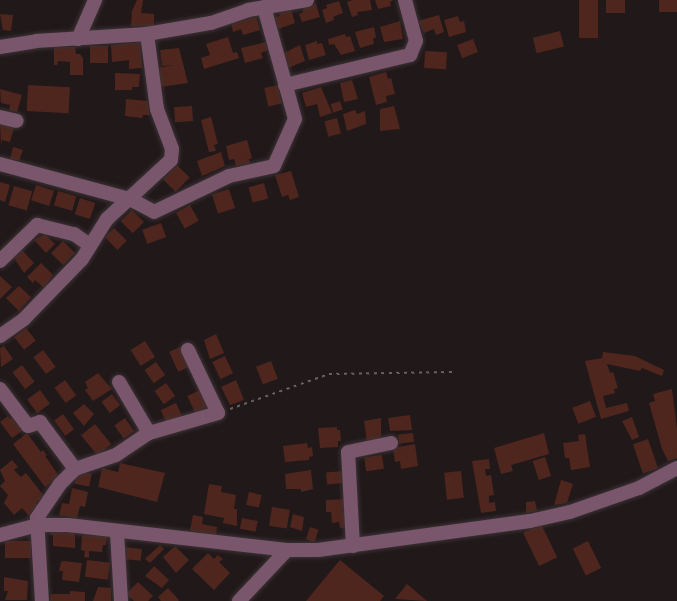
<!DOCTYPE html>
<html>
<head>
<meta charset="utf-8">
<style>
	body { margin:0 }
	#map { position:relative; width:677px; height:601px; overflow:hidden; background:#21181a; font-family:"PT Serif",serif }
	div>[style] { position:absolute }
	.building>* { inset:0; background:#4f261d; transform-origin:0 0 }
	.path>* { height:2px; margin-top:-1px; transform-origin:0; background:repeating-linear-gradient(90deg,#686061 0 3px,transparent 0 7.5px) }
	.roads { filter:drop-shadow(0 0 2px #3b3234) drop-shadow(0 0 2px #3b3234) }
	.minor>* { height:14px; margin:-7px; padding:0 7px; transform-origin:7px; border-radius:7px; background:#79566c }
	span { translate:-50% -50%; white-space:nowrap; text-align:center; line-height:1.15; -webkit-text-stroke:4.5px #080505; paint-order:stroke }
</style>
</head>
<body>
<div id="map">
	<div class="building">
		<div style="clip-path:polygon(137px 0,143px 0,141px 13px,154px 14px,154px 26px,131px 26px,132px 11px)"></div>
		<div style="clip-path:polygon(353px 0,370px 0,372px 10px,357px 12px,358px 15px,352px 17px,347px 2px)"></div>
		<div style="clip-path:polygon(375px 0,394px 0,390px 2px,391px 6px,378px 9px)"></div>
		<div style="left:579px;top:0;width:19px;height:38px"></div>
		<div style="left:606px;top:0;width:19px;height:13px"></div>
		<div style="left:659px;top:0;width:18px;height:12px"></div>
		<div style="clip-path:polygon(339px 1px,343px 13px,333px 17px,334px 20px,326px 23px,322px 10px,327px 8px,326px 5px)"></div>
		<div style="clip-path:polygon(316px 4px,320px 17px,302px 22px,299px 14px,303px 12px,303px 8px)"></div>
		<div style="clip-path:polygon(291px 8px,295px 23px,278px 29px,275px 17px,280px 16px,278px 12px)"></div>
		<div style="clip-path:polygon(0 14px,13px 15px,11px 31px,3px 30px)"></div>
		<div style="clip-path:polygon(439px 15px,444px 32px,436px 35px,434px 29px,424px 33px,418px 21px)"></div>
		<div style="clip-path:polygon(458px 16px,460px 22px,464px 21px,466px 32px,449px 37px,444px 20px)"></div>
		<div style="clip-path:polygon(256px 17px,260px 30px,243px 35px,241px 29px,233px 32px,231px 23px)"></div>
		<div style="clip-path:polygon(400px 21px,403px 39px,384px 42px,380px 27px)"></div>
		<div style="clip-path:polygon(374px 27px,376px 37px,373px 39px,374px 44px,360px 48px,355px 32px)"></div>
		<div style="left:560px;top:31px;width:16px;height:28px;rotate:76deg"></div>
		<div style="clip-path:polygon(345px 34px,346px 37px,350px 36px,355px 51px,341px 55px,334px 44px,329px 45px,328px 39px)"></div>
		<div style="clip-path:polygon(228px 37px,233px 53px,237px 52px,239px 58px,204px 69px,201px 58px,210px 55px,206px 44px)"></div>
		<div style="left:473px;top:39px;width:14px;height:17px;rotate:69deg"></div>
		<div style="clip-path:polygon(317px 41px,317px 44px,322px 43px,326px 55px,309px 60px,305px 45px)"></div>
		<div style="clip-path:polygon(140px 42px,142px 68px,129px 69px,129px 60px,112px 62px,111px 45px)"></div>
		<div style="clip-path:polygon(266px 42px,268px 50px,261px 53px,263px 58px,245px 63px,241px 48px)"></div>
		<div style="clip-path:polygon(300px 45px,305px 61px,288px 68px,284px 53px)"></div>
		<div style="left:90px;top:46px;width:18px;height:17px"></div>
		<div style="clip-path:polygon(54px 47px,75px 47px,76px 54px,80px 54px,83px 58px,83px 75px,70px 75px,70px 62px,58px 61px,57px 65px,54px 65px)"></div>
		<div style="clip-path:polygon(179px 48px,188px 83px,160px 87px,157px 68px,174px 65px,162px 66px,160px 50px)"></div>
		<div style="left:425px;top:51px;width:22px;height:17px;rotate:3deg"></div>
		<div style="clip-path:polygon(386px 72px,388px 79px,391px 78px,395px 94px,386px 96px,387px 102px,376px 105px,369px 77px)"></div>
		<div style="clip-path:polygon(115px 73px,140px 74px,139px 87px,132px 87px,132px 90px,115px 90px)"></div>
		<div style="clip-path:polygon(352px 80px,358px 99px,344px 102px,340px 83px)"></div>
		<div style="left:28px;top:85px;width:42px;height:26px;rotate:3deg"></div>
		<div style="left:278px;top:85px;width:19px;height:14px;rotate:78deg"></div>
		<div style="clip-path:polygon(321px 87px,332px 113px,320px 117px,317px 104px,306px 107px,302px 93px)"></div>
		<div style="clip-path:polygon(0 89px,22px 95px,17px 112px,9px 110px,10px 105px,1px 103px)"></div>
		<div style="clip-path:polygon(126px 99px,148px 101px,150px 115px,143px 115px,142px 118px,125px 116px)"></div>
		<div style="left:340px;top:101px;width:9px;height:10px;rotate:72deg"></div>
		<div style="left:192px;top:106px;width:15px;height:18px;rotate:86deg"></div>
		<div style="clip-path:polygon(394px 106px,400px 129px,380px 131px,380px 109px)"></div>
		<div style="clip-path:polygon(355px 110px,357px 114px,365px 111px,366px 124px,347px 131px,343px 114px)"></div>
		<div style="clip-path:polygon(211px 117px,218px 144px,214px 145px,216px 151px,209px 152px,201px 120px)"></div>
		<div style="left:337px;top:118px;width:16px;height:13px;rotate:76deg"></div>
		<div style="clip-path:polygon(0 123px,14px 127px,10px 142px,2px 140px,1px 145px)"></div>
		<div style="clip-path:polygon(247px 140px,252px 158px,249px 159px,250px 164px,236px 166px,234px 159px,229px 160px,226px 146px)"></div>
		<div style="clip-path:polygon(13px 147px,23px 150px,19px 161px,10px 159px)"></div>
		<div style="clip-path:polygon(221px 152px,225px 166px,202px 176px,197px 161px)"></div>
		<div style="left:177px;top:165px;width:18px;height:20px;rotate:45deg"></div>
		<div style="clip-path:polygon(291px 171px,299px 197px,290px 200px,288px 195px,282px 197px,275px 175px)"></div>
		<div style="clip-path:polygon(0 182px,10px 185px,5px 202px,0 200px)"></div>
		<div style="left:264px;top:183px;width:16px;height:16px;rotate:75deg"></div>
		<div style="left:36px;top:185px;width:19px;height:16px;rotate:18deg"></div>
		<div style="left:14px;top:186px;width:19px;height:20px;rotate:16deg"></div>
		<div style="left:229px;top:189px;width:20px;height:18px;rotate:72deg"></div>
		<div style="left:58px;top:191px;width:19px;height:15px;rotate:16deg"></div>
		<div style="left:80px;top:198px;width:16px;height:17px;rotate:18deg"></div>
		<div style="left:190px;top:205px;width:18px;height:16px;rotate:61deg"></div>
		<div style="left:132px;top:210px;width:17px;height:16px;rotate:45deg"></div>
		<div style="left:161px;top:223px;width:15px;height:20px;rotate:70deg"></div>
		<div style="left:114px;top:228px;width:18px;height:13px;rotate:45deg"></div>
		<div style="clip-path:polygon(45px 234px,55px 244px,46px 253px,34px 240px)"></div>
		<div style="left:63px;top:241px;width:17px;height:17px;rotate:45deg"></div>
		<div style="clip-path:polygon(22px 250px,34px 263px,24px 273px,14px 258px)"></div>
		<div style="clip-path:polygon(41px 263px,53px 275px,44px 288px,35px 280px,33px 283px,27px 277px)"></div>
		<div style="clip-path:polygon(0 276px,12px 287px,0 299px)"></div>
		<div style="clip-path:polygon(19px 286px,31px 297px,19px 311px,6px 298px)"></div>
		<div style="left:26px;top:328px;width:16px;height:15px;rotate:52deg"></div>
		<div style="clip-path:polygon(216px 334px,224px 353px,210px 359px,204px 340px)"></div>
		<div style="left:145px;top:341px;width:19px;height:17px;rotate:58deg"></div>
		<div style="clip-path:polygon(4px 346px,13px 359px,1px 367px,0 348px)"></div>
		<div style="left:182px;top:346px;width:22px;height:14px;rotate:66deg"></div>
		<div style="left:43px;top:350px;width:21px;height:12px;rotate:53deg"></div>
		<div style="clip-path:polygon(603px 352px,635px 356px,664px 370px,662px 376px,642px 368px,640px 371px,607px 364px,610px 373px,613px 372px,618px 388px,614px 389px,615px 393px,603px 396px,606px 408px,627px 403px,629px 411px,601px 419px,585px 361px,602px 358px)"></div>
		<div style="left:225px;top:356px;width:19px;height:14px;rotate:65deg"></div>
		<div style="left:271px;top:361px;width:19px;height:16px;rotate:69deg"></div>
		<div style="left:156px;top:362px;width:16px;height:14px;rotate:55deg"></div>
		<div style="left:22px;top:365px;width:21px;height:12px;rotate:53deg"></div>
		<div style="clip-path:polygon(98px 373px,112px 389px,93px 401px,85px 390px,88px 388px,85px 382px)"></div>
		<div style="left:65px;top:380px;width:19px;height:13px;rotate:54deg"></div>
		<div style="clip-path:polygon(236px 380px,244px 400px,230px 405px,221px 387px)"></div>
		<div style="left:166px;top:383px;width:16px;height:14px;rotate:55deg"></div>
		<div style="clip-path:polygon(672px 389px,677px 429px,677px 458px,668px 461px,662px 449px,649px 403px,655px 401px,653px 394px)"></div>
		<div style="left:40px;top:390px;width:17px;height:16px;rotate:54deg"></div>
		<div style="left:200px;top:390px;width:19px;height:14px;rotate:65deg"></div>
		<div style="left:112px;top:394px;width:14px;height:13px;rotate:54deg"></div>
		<div style="left:590px;top:401px;width:17px;height:19px;rotate:69deg"></div>
		<div style="left:176px;top:403px;width:14px;height:17px;rotate:65deg"></div>
		<div style="clip-path:polygon(84px 404px,94px 414px,84px 426px,73px 413px)"></div>
		<div style="left:63px;top:414px;width:19px;height:11px;rotate:54deg"></div>
		<div style="clip-path:polygon(15px 415px,25px 429px,12px 438px,0 422px,8px 416px,10px 419px)"></div>
		<div style="clip-path:polygon(410px 415px,412px 430px,390px 431px,388px 418px)"></div>
		<div style="clip-path:polygon(632px 417px,639px 437px,632px 440px,622px 421px)"></div>
		<div style="left:125px;top:418px;width:16px;height:13px;rotate:55deg"></div>
		<div style="clip-path:polygon(381px 418px,381px 441px,367px 443px,364px 421px)"></div>
		<div style="left:95px;top:424px;width:26px;height:18px;rotate:51deg"></div>
		<div style="clip-path:polygon(337px 427px,337px 430px,340px 430px,341px 441px,338px 441px,338px 447px,320px 448px,318px 428px)"></div>
		<div style="clip-path:polygon(27px 433px,41px 452px,43px 450px,47px 455px,45px 456px,59px 476px,45px 487px,13px 444px)"></div>
		<div style="left:413px;top:433px;width:9px;height:15px;rotate:84deg"></div>
		<div style="clip-path:polygon(544px 433px,549px 454px,511px 465px,513px 471px,501px 474px,494px 448px)"></div>
		<div style="clip-path:polygon(585px 434px,590px 467px,571px 470px,569px 458px,565px 458px,563px 443px,579px 441px,578px 435px)"></div>
		<div style="left:648px;top:439px;width:31px;height:16px;rotate:71deg"></div>
		<div style="clip-path:polygon(307px 443px,308px 448px,312px 447px,313px 456px,309px 457px,309px 460px,285px 462px,283px 446px)"></div>
		<div style="clip-path:polygon(415px 444px,418px 466px,401px 469px,400px 461px,395px 462px,393px 448px)"></div>
		<div style="left:382px;top:455px;width:14px;height:18px;rotate:82deg"></div>
		<div style="left:545px;top:457px;width:20px;height:13px;rotate:72deg"></div>
		<div style="clip-path:polygon(489px 459px,490px 469px,485px 469px,486px 476px,491px 475px,494px 495px,489px 496px,489px 503px,495px 502px,496px 511px,481px 513px,472px 461px)"></div>
		<div style="clip-path:polygon(12px 460px,18px 467px,14px 470px,21px 477px,26px 473px,44px 496px,36px 503px,37px 505px,29px 516px,22px 508px,14px 515px,4px 503px,8px 495px,0 486px,5px 481px,0 470px)"></div>
		<div style="clip-path:polygon(120px 463px,165px 473px,157px 502px,98px 487px,102px 468px,118px 472px)"></div>
		<div style="clip-path:polygon(311px 470px,313px 489px,301px 492px,301px 489px,286px 489px,285px 474px)"></div>
		<div style="left:77px;top:471px;width:15px;height:13px;rotate:11deg"></div>
		<div style="left:343px;top:471px;width:12px;height:17px;rotate:85deg"></div>
		<div style="left:461px;top:471px;width:27px;height:17px;rotate:84deg"></div>
		<div style="clip-path:polygon(561px 480px,573px 484px,567px 503px,554px 505px)"></div>
		<div style="clip-path:polygon(209px 484px,222px 486px,221px 492px,236px 495px,234px 509px,237px 509px,237px 526px,223px 523px,224px 518px,204px 514px)"></div>
		<div style="clip-path:polygon(72px 488px,88px 492px,85px 507px,80px 506px,77px 518px,59px 515px,62px 503px,69px 504px)"></div>
		<div style="left:249px;top:492px;width:13px;height:13px;rotate:13deg"></div>
		<div style="clip-path:polygon(347px 499px,348px 527px,340px 528px,339px 522px,332px 523px,331px 512px,326px 512px,326px 500px)"></div>
		<div style="clip-path:polygon(535px 501px,537px 511px,526px 513px,526px 502px)"></div>
		<div style="left:272px;top:507px;width:18px;height:19px;rotate:9deg"></div>
		<div style="clip-path:polygon(293px 514px,304px 517px,302px 531px,290px 527px)"></div>
		<div style="clip-path:polygon(193px 515px,203px 517px,202px 524px,217px 527px,216px 535px,190px 531px)"></div>
		<div style="left:242px;top:518px;width:16px;height:11px;rotate:11deg"></div>
		<div style="left:541px;top:524px;width:37px;height:20px;rotate:64deg"></div>
		<div style="left:310px;top:527px;width:9px;height:13px;rotate:18deg"></div>
		<div style="clip-path:polygon(54px 529px,75px 531px,75px 548px,53px 546px,53px 535px,50px 535px)"></div>
		<div style="clip-path:polygon(82px 535px,107px 536px,106px 545px,103px 545px,102px 552px,89px 551px,89px 558px,84px 557px,85px 551px,81px 550px)"></div>
		<div style="left:31px;top:541px;width:17px;height:26px;rotate:90deg"></div>
		<div style="left:588px;top:541px;width:30px;height:17px;rotate:64deg"></div>
		<div style="clip-path:polygon(160px 545px,164px 549px,150px 563px,145px 559px)"></div>
		<div style="clip-path:polygon(175px 546px,189px 560px,176px 573px,163px 557px)"></div>
		<div style="left:124px;top:547px;width:18px;height:12px;rotate:6deg"></div>
		<div style="clip-path:polygon(208px 553px,214px 559px,218px 555px,223px 559px,219px 562px,230px 573px,214px 590px,192px 569px)"></div>
		<div style="left:87px;top:560px;width:23px;height:17px;rotate:7deg"></div>
		<div style="clip-path:polygon(340px 560px,384px 596px,380px 601px,306px 601px)"></div>
		<div style="clip-path:polygon(64px 561px,82px 563px,79px 582px,62px 580px,63px 571px,59px 571px,61px 562px)"></div>
		<div style="clip-path:polygon(154px 566px,169px 580px,162px 588px,145px 576px)"></div>
		<div style="clip-path:polygon(4px 577px,28px 581px,27px 600px,5px 600px,8px 591px,4px 591px)"></div>
		<div style="clip-path:polygon(138px 582px,153px 596px,148px 601px,134px 601px,126px 594px)"></div>
		<div style="clip-path:polygon(407px 584px,427px 601px,395px 599px)"></div>
		<div style="clip-path:polygon(98px 587px,111px 588px,111px 601px,93px 601px)"></div>
		<div style="clip-path:polygon(168px 588px,179px 600px,178px 601px,161px 601px,158px 597px)"></div>
		<div style="clip-path:polygon(70px 591px,85px 592px,85px 601px,50px 601px,51px 594px,70px 594px)"></div>
	</div>
	<div class="path">
		<div style="left:230px;top:409px;width:105px;rotate:-19.5deg"></div>
		<div style="left:329px;top:374px;width:123px;rotate:-0.9deg"></div>
	</div>
	<div class="roads">
		<div class="minor">
			<div style="left:78px;top:39px;width:43px;rotate:-66.4deg"></div>
			<div style="left:0;top:47px;width:36px;rotate:-9deg"></div>
			<div style="left:36px;top:41px;width:111px;rotate:-3.6deg"></div>
			<div style="left:147px;top:34px;width:65px;rotate:-9.8deg"></div>
			<div style="left:211px;top:23px;width:39px;rotate:-19deg"></div>
			<div style="left:248px;top:10px;width:60px;rotate:-9.6deg"></div>
			<div style="left:285px;top:85px;width:129px;rotate:-13.5deg"></div>
			<div style="left:410px;top:55px;width:15px;rotate:-67deg"></div>
			<div style="left:416px;top:41px;width:42px;rotate:-105deg"></div>
			<div style="left:0;top:117px;width:17px;rotate:13deg"></div>
			<div style="left:0;top:164px;width:135px;rotate:15.1deg"></div>
			<div style="left:130px;top:199px;width:27px;rotate:28deg"></div>
			<div style="left:154px;top:212px;width:83px;rotate:-25.6deg"></div>
			<div style="left:229px;top:176px;width:46px;rotate:-12.5deg"></div>
			<div style="left:274px;top:166px;width:51px;rotate:-65.9deg"></div>
			<div style="left:295px;top:119px;width:116px;rotate:-105.5deg"></div>
			<div style="left:0;top:261px;width:52px;rotate:-44.2deg"></div>
			<div style="left:37px;top:225px;width:38px;rotate:14deg"></div>
			<div style="left:74px;top:234px;width:19px;rotate:35deg"></div>
			<div style="left:0;top:336px;width:29px;rotate:-35deg"></div>
			<div style="left:24px;top:319px;width:83px;rotate:-46deg"></div>
			<div style="left:82px;top:259px;width:47px;rotate:-58deg"></div>
			<div style="left:107px;top:219px;width:87px;rotate:-42.7deg"></div>
			<div style="left:171px;top:160px;width:11px;rotate:-85deg"></div>
			<div style="left:172px;top:149px;width:43px;rotate:-110.6deg"></div>
			<div style="left:157px;top:109px;width:76px;rotate:-97.6deg"></div>
			<div style="left:119px;top:382px;width:59px;rotate:59.5deg"></div>
			<div style="left:0;top:389px;width:46px;rotate:52.9deg"></div>
			<div style="left:28px;top:426px;width:13px;rotate:-18deg"></div>
			<div style="left:40px;top:422px;width:59px;rotate:53.3deg"></div>
			<div style="left:75px;top:469px;width:21px;rotate:135deg"></div>
			<div style="left:60px;top:484px;width:41px;rotate:124.1deg"></div>
			<div style="left:37px;top:518px;width:83px;rotate:86.6deg"></div>
			<div style="left:75px;top:469px;width:43px;rotate:-18.9deg"></div>
			<div style="left:116px;top:455px;width:40px;rotate:-34deg"></div>
			<div style="left:149px;top:433px;width:72px;rotate:-16.2deg"></div>
			<div style="left:218px;top:413px;width:70px;rotate:-115.5deg"></div>
			<div style="left:117px;top:533px;width:68px;rotate:86.6deg"></div>
			<div style="left:0;top:535px;width:38px;rotate:-15deg"></div>
			<div style="left:37px;top:525px;width:31px"></div>
			<div style="left:68px;top:525px;width:220px;rotate:6.5deg"></div>
			<div style="left:287px;top:550px;width:31px"></div>
			<div style="left:318px;top:550px;width:214px;rotate:-7.8deg"></div>
			<div style="left:530px;top:521px;width:41px;rotate:-12.7deg"></div>
			<div style="left:570px;top:512px;width:73px;rotate:-19.2deg"></div>
			<div style="left:639px;top:488px;width:43px;rotate:-27.8deg"></div>
			<div style="left:353px;top:546px;width:94px;rotate:-93deg"></div>
			<div style="left:348px;top:452px;width:44px;rotate:-11.8deg"></div>
			<div style="left:239px;top:601px;width:70px;rotate:-46.7deg"></div>
		</div>
	</div>
</div>
</body>
</html>
